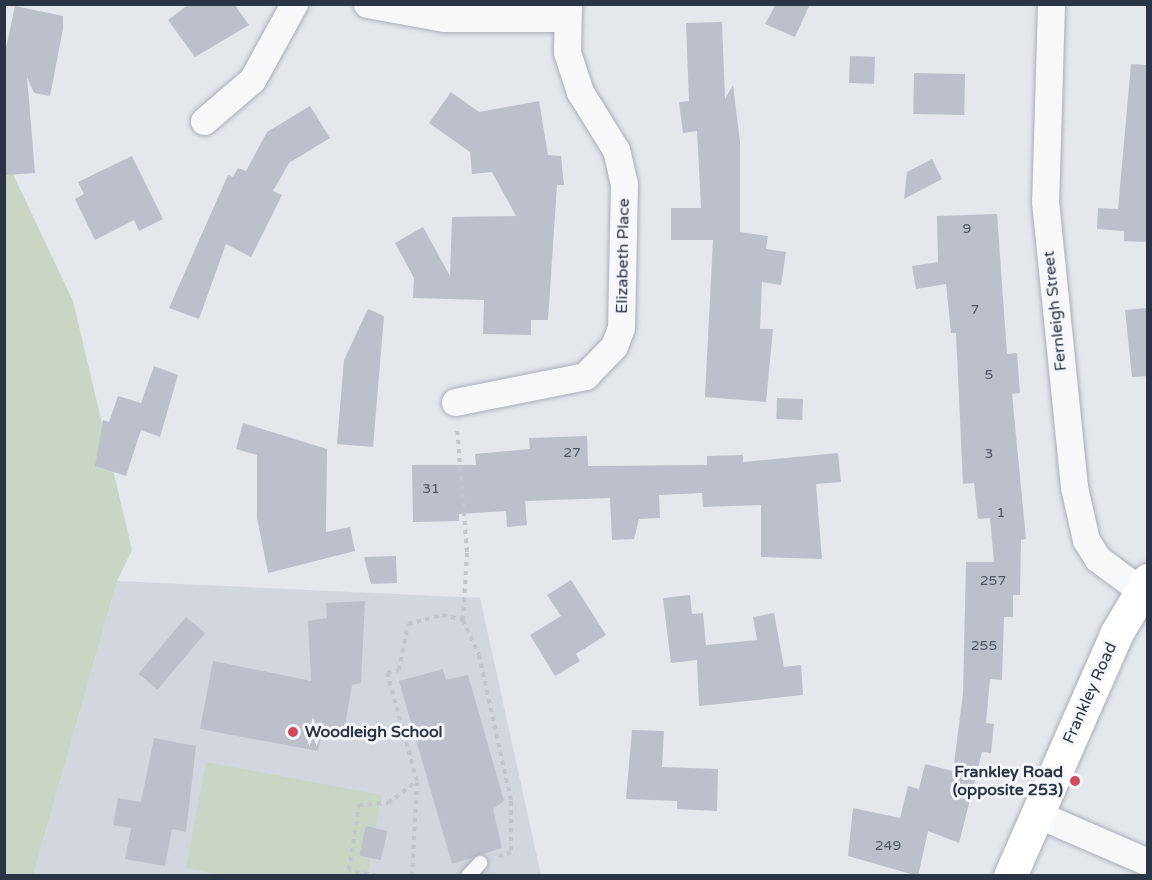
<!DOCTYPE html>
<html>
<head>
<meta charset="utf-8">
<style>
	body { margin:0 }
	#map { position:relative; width:1152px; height:880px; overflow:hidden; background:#e4e7ec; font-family:"Varela Round",sans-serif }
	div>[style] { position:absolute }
	.built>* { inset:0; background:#d2d6de }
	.green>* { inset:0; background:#c9d6c5 }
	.building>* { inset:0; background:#bbc0ca; transform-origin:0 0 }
	.path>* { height:4px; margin-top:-2px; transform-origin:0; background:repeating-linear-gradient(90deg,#c2c5cb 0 4.5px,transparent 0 9px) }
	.roads { filter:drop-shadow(0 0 2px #a9aeb7) drop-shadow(0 0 2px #a9aeb7) }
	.lane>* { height:14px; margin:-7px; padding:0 7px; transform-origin:7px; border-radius:7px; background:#f7f8fa }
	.street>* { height:27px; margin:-13.5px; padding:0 13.5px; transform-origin:13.5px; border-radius:13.5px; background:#f7f8fa }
	.secondary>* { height:33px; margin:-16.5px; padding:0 16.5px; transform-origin:16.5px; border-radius:16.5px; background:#fff }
	.dots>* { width:16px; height:16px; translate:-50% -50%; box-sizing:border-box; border:3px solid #f4f6f9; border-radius:50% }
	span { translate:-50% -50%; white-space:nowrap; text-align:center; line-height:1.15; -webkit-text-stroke:6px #f4f6f9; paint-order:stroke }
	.number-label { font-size:14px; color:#4f5766 }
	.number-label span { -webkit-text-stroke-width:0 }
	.street-label { font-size:16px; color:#2b3445 }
	.poi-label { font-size:16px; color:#2b3445; font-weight:700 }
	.left { translate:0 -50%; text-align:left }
	.right { translate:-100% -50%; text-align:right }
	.frame { position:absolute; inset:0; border:6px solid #2b3445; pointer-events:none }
</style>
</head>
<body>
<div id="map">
	<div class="built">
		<div style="clip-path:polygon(117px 581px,480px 598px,541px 875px,33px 876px)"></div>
	</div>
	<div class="green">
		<div style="clip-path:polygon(4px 155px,73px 301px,132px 550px,117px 581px,33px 876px,4px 875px)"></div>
		<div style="clip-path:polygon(206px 762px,382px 795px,367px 875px,227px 876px,186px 868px)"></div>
	</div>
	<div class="building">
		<div style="clip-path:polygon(189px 4px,234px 4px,249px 25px,195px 57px,168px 20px)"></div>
		<div style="clip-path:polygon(776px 4px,810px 4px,795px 37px,765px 24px)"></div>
		<div style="clip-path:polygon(15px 6px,63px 16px,63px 29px,50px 96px,34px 93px,27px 77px,35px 173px,4px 175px,4px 57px)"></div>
		<div style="clip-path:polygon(722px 22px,725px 99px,733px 85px,740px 142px,740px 232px,768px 236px,766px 249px,786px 252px,781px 285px,762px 282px,760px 329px,773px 329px,766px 402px,705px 397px,713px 240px,671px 240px,671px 208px,701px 208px,697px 131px,683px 133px,679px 102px,689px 101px,686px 23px)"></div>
		<div style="left:850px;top:56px;width:25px;height:27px;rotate:2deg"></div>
		<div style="clip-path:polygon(1131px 64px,1148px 65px,1148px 242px,1124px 241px,1124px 231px,1097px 229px,1098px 208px,1118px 209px)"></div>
		<div style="left:914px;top:73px;width:51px;height:41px;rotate:1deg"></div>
		<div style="clip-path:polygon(451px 92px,479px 112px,539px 101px,548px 155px,561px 156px,564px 185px,557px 185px,548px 320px,531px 320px,531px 335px,483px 334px,484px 300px,413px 298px,414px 278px,395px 243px,423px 227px,450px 276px,452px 217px,516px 216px,492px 172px,472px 174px,470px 152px,429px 123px)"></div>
		<div style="clip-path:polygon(310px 106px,330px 138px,289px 163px,273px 191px,282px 195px,251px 257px,226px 244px,199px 319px,169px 308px,228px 175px,233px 177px,238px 168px,246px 171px,267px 132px)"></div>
		<div style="clip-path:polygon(132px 156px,163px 219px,139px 231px,134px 220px,95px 240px,75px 199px,84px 194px,78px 182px)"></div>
		<div style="clip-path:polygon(932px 159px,942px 179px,904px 199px,907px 172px)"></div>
		<div style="clip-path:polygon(997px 214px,1007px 354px,1017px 353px,1020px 393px,1012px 394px,1026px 539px,1021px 540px,1020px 595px,1013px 595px,1013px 617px,1004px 617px,1002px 680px,990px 679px,986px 723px,994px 724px,991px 753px,982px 752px,959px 843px,928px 831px,918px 876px,848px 856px,853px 808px,900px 818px,908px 786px,919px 789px,925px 764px,953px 771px,963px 694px,966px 562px,994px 562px,990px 518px,978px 519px,974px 483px,963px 484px,956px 333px,951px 333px,946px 284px,916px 289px,912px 266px,938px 262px,937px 216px)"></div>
		<div style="clip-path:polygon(1148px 308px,1148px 376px,1132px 377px,1125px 310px)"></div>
		<div style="clip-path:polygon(368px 309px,384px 316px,373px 447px,337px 444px,344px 360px)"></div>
		<div style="clip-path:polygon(154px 366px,178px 375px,160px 437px,141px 430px,126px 476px,95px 466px,103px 420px,109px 422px,118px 396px,141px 403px)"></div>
		<div style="left:777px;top:398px;width:26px;height:21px;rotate:2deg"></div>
		<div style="clip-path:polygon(243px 423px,327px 449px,326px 532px,350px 527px,355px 551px,268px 573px,257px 518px,257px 455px,236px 449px)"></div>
		<div style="clip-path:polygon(587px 436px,588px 466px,707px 465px,707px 456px,743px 455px,743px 462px,838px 453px,841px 482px,816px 484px,822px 559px,761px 557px,761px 505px,703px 507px,702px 493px,659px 495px,660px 518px,639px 519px,634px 539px,612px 540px,610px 498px,525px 501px,527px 525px,507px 527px,506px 511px,459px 514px,459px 521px,413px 522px,412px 465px,476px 465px,475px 454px,530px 449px,529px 438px)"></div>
		<div style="clip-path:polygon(396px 556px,397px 583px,371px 584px,364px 557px)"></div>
		<div style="clip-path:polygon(571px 580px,606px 635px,576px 654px,580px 661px,555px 676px,530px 635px,561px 616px,547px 595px)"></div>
		<div style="clip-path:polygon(690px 595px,692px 614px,703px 613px,706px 645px,757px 640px,753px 617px,774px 613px,784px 667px,801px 665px,803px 695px,699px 706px,697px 660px,671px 663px,663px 598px)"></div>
		<div style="clip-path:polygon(365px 601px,361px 683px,352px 685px,343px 737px,322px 733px,318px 751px,200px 729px,213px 661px,311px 681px,308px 621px,327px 618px,326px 603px)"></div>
		<div style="left:186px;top:617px;width:25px;height:74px;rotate:40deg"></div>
		<div style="clip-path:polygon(443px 669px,446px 680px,468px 675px,504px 801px,493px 809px,502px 848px,452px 864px,399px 681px)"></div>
		<div style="clip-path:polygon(632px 730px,664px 731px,662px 767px,718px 769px,717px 811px,677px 809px,677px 801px,626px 799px)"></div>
		<div style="clip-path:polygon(154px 738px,196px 746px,186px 832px,172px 829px,165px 866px,125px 859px,131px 828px,113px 825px,118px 798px,141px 802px)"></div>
		<div style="left:366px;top:826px;width:22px;height:30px;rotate:13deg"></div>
	</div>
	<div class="path">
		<div style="left:463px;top:620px;width:38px;rotate:65deg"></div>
		<div style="left:479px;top:655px;width:149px;rotate:77.6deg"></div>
		<div style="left:511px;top:801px;width:51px;rotate:90deg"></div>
		<div style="left:511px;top:852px;width:15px;rotate:160deg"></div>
		<div style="left:377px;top:876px;width:29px;rotate:-168deg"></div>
		<div style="left:349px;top:870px;width:66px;rotate:-81.3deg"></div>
		<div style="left:359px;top:805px;width:29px;rotate:-4deg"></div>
		<div style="left:388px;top:803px;width:36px;rotate:-37deg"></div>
		<div style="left:417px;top:781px;width:112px;rotate:-105.5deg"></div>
		<div style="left:387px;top:673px;width:12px;rotate:-14deg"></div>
		<div style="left:399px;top:670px;width:47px;rotate:-78.9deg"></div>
		<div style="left:408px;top:624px;width:35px;rotate:-15deg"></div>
		<div style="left:442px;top:615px;width:22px;rotate:13deg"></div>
		<div style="left:463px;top:620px;width:68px;rotate:-86.6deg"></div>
		<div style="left:467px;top:552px;width:125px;rotate:-94.6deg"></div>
		<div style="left:412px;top:876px;width:95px;rotate:-87deg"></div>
	</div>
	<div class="roads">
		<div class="lane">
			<div style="left:468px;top:876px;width:18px;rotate:-47deg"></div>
		</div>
		<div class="street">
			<div style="left:367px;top:4px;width:78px;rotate:10.3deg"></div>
			<div style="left:444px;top:18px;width:119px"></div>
			<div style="left:1051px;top:4px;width:197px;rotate:91.7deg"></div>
			<div style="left:1045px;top:201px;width:287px;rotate:84.2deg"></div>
			<div style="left:1074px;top:487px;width:54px;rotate:77.2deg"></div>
			<div style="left:1086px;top:540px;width:22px;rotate:58deg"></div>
			<div style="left:1098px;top:559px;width:52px;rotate:36.4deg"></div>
			<div style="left:204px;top:121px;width:63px;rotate:-40.5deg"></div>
			<div style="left:252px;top:80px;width:87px;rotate:-61.1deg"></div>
			<div style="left:455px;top:402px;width:133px;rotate:-11.3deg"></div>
			<div style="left:585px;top:376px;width:42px;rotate:-46deg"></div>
			<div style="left:614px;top:346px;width:19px;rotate:-69deg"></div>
			<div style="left:621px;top:328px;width:144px;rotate:-88.8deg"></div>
			<div style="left:624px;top:184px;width:35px;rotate:-103deg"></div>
			<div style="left:616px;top:150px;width:68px;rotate:-121.8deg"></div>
			<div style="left:580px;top:92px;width:42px;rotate:-108deg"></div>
			<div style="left:567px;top:52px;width:48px;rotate:-88.8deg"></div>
			<div style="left:1037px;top:814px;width:121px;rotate:23.4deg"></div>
		</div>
		<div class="secondary">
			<div style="left:1010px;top:876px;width:264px;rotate:-66.3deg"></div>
			<div style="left:1116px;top:634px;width:63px;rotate:-59.3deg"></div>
		</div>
	</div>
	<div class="dots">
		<div style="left:293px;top:732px;background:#d1495b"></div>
		<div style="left:1075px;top:781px;background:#d1495b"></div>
	</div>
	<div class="number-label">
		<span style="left:967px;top:229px">9</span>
		<span style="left:975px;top:310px">7</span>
		<span style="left:989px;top:375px">5</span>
		<span style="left:572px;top:453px">27</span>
		<span style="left:989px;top:454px">3</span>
		<span style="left:431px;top:489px">31</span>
		<span style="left:1001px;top:513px">1</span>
		<span style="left:993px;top:581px">257</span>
		<span style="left:984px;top:646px">255</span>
		<span style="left:888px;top:846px">249</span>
	</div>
	<div class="street-label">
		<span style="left:623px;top:256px;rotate:-89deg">Elizabeth Place</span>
		<span style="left:1055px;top:311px;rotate:-96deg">Fernleigh Street</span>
		<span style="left:1090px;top:693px;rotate:-66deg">Frankley Road</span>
	</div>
	<div class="poi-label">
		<span class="left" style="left:305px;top:732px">Woodleigh School</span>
		<span class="right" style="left:1063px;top:781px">Frankley Road<br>(opposite 253)</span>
	</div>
	<div class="frame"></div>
</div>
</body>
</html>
